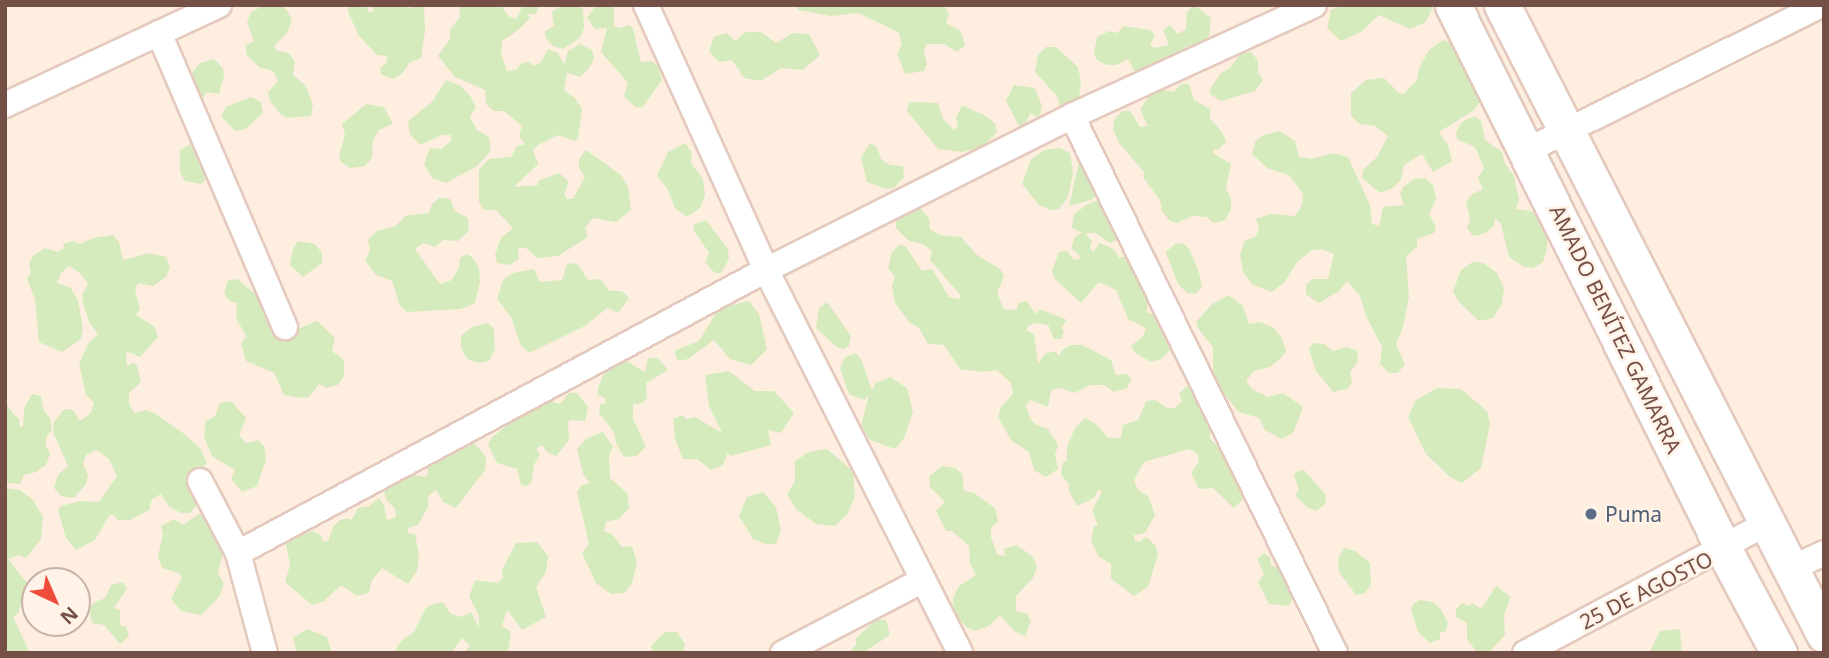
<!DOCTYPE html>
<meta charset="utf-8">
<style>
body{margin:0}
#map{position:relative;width:1829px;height:658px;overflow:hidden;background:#fdeedf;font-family:"Noto Sans",sans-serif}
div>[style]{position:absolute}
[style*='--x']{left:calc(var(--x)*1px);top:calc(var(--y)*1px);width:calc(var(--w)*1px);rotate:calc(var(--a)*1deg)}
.green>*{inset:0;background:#d6ebbd}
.roads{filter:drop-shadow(2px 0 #e4cabe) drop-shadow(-2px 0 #e4cabe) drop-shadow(0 2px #e4cabe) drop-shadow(0 -2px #e4cabe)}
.street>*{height:24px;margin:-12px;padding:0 12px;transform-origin:12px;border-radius:12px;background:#fff}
.secondary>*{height:35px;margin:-17.5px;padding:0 17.5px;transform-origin:17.5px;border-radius:17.5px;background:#fff}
.dots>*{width:19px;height:19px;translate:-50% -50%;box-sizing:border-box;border:4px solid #fff2e6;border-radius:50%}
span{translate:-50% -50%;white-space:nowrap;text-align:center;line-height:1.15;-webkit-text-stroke:5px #fff2e6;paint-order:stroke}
.street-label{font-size:21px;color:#755046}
.service-label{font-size:21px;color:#4e5e75}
.left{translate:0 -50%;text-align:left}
.frame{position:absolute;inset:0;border:7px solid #755046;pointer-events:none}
.north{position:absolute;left:21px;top:567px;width:70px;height:70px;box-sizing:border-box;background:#fff2e6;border:2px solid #c8b1a6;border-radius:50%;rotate:136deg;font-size:19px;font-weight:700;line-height:28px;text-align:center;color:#755046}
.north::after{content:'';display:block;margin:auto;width:24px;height:32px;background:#ef4d3c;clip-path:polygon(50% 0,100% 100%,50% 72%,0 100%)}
</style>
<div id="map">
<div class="green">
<div style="clip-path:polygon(264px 5px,282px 5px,288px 12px,292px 21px,286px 34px,274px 46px,277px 51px,289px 53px,295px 62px,293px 75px,305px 85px,313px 104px,311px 116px,288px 118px,280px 114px,270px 101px,268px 92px,278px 81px,273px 71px,259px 67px,246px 54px,246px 45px,254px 41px,247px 22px,251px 12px)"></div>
<div style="clip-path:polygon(352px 5px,365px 5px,369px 12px,374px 11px,371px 5px,405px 5px,408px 8px,424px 5px,425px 31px,421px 58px,409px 63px,403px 73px,393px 79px,381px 74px,380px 68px,387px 62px,387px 56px,377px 55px,359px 36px,347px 10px)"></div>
<div style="clip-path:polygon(459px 5px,501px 5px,508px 16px,516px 19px,523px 5px,539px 5px,536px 14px,528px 14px,530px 18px,518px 30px,502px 41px,501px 53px,507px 71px,516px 70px,522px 63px,530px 62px,533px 66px,541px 62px,548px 49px,558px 53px,564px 64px,568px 51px,580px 44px,592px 50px,594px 57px,590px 67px,580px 77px,567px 73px,564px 90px,575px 98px,582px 109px,578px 138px,575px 141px,558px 135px,538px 145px,533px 150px,538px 164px,514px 187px,538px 185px,538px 181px,559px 173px,569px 182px,564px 194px,567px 199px,573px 199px,585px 177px,579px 168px,579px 159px,586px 150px,621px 175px,628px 187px,631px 210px,616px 222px,593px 218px,585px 228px,588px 237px,558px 256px,537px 258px,526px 248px,518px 248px,519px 259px,510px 265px,497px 263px,495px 255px,501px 238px,513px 228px,496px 210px,484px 210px,479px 202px,479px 170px,489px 159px,511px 157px,517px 146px,525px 144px,519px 136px,522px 126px,504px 111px,494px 111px,486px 104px,485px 90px,455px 77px,438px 56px,450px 39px,450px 29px,460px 17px)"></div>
<div style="clip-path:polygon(562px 5px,575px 5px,583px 9px,584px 28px,580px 38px,563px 49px,553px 46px,545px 37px,545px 31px,554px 26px,552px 12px)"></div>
<div style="clip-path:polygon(596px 5px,614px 7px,614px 26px,619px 28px,629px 25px,633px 28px,641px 62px,651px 61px,658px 66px,662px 80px,642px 108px,635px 107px,624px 96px,628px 83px,601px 52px,607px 28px,595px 29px,587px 18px)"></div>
<div style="clip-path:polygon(794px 5px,944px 5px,949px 14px,946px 23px,961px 31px,965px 45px,957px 52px,944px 44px,927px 44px,924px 51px,927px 64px,924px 71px,905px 74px,897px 54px,902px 44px,898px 32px,858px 13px,831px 16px,799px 10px)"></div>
<div style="clip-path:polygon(1194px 5px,1211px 18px,1209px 36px,1199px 48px,1192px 45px,1185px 47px,1182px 54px,1175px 57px,1172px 54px,1168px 59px,1136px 74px,1128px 59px,1116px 65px,1107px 65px,1097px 60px,1094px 53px,1097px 37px,1109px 31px,1117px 33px,1124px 26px,1150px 30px,1155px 36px,1150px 44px,1154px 48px,1169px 45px,1163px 30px,1170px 25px,1178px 34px,1186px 29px,1187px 12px)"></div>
<div style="clip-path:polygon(1343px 5px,1432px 5px,1433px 7px,1426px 22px,1410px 29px,1379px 15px,1361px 32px,1341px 41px,1327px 28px,1331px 10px)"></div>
<div style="clip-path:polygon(746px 32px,761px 32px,776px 43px,793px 33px,809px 34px,820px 55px,803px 70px,781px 68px,761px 81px,744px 78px,732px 60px,719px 62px,709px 51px,714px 37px,727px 33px,735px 41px)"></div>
<div style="clip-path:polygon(1443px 40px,1469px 49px,1486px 94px,1473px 111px,1439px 132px,1448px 145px,1452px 161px,1433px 172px,1422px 154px,1404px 165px,1401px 180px,1393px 188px,1380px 193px,1362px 178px,1363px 170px,1377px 157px,1388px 136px,1375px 126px,1360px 124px,1351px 116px,1351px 93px,1366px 80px,1384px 78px,1400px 94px,1405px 93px,1417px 80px,1419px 68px,1429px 50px)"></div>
<div style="clip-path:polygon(1046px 47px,1056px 47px,1078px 67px,1081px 82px,1079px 98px,1073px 109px,1061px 110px,1057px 96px,1035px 72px,1038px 55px)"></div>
<div style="clip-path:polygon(1251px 52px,1258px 61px,1258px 72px,1263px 80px,1255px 91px,1221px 101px,1210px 94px,1210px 89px,1221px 73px,1230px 68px,1240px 54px)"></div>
<div style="clip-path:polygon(214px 59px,223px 68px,224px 76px,219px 94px,206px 92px,201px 103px,185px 81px,200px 63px)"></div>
<div style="clip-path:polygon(446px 80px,461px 86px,471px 97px,476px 107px,470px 117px,477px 130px,489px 137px,491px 151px,477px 166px,446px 183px,432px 178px,424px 164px,430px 148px,441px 149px,451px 141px,451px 135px,442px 135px,420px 145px,410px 134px,408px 121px,432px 102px)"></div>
<div style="clip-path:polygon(1181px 84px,1189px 84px,1194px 100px,1210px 109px,1210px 118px,1222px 132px,1226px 142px,1218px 150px,1214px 149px,1213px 153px,1231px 164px,1226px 188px,1231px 199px,1231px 210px,1225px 220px,1214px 223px,1207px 217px,1192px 216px,1177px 223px,1170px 221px,1162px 211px,1160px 200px,1144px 179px,1144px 172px,1119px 143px,1113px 130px,1114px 120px,1122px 111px,1130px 111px,1140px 127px,1148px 126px,1140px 109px,1155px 88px,1173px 92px)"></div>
<div style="clip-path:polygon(1014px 85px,1035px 88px,1042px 106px,1039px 118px,1030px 113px,1025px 125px,1019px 126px,1006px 101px)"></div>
<div style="clip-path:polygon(251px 97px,261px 102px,263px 113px,244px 130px,235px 131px,221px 116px,226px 107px)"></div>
<div style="clip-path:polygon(909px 102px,938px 103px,943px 119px,954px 130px,958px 126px,956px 118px,962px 105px,984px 115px,995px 123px,997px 132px,981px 148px,962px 152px,938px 149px,907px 111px)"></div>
<div style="clip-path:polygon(366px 104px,384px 107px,393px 124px,379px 130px,373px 140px,372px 158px,365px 166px,350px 168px,341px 162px,339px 156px,345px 134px,342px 124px)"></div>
<div style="clip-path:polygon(1475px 116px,1481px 121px,1485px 140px,1502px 152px,1505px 164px,1514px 176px,1519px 199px,1516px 209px,1535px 212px,1548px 228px,1547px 249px,1543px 262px,1533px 268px,1524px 267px,1509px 257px,1501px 224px,1495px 218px,1494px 226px,1484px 234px,1473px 236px,1467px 228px,1470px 219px,1466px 203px,1472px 194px,1483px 189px,1478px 178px,1484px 168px,1475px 147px,1457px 139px,1456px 132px,1462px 122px)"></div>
<div style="clip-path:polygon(1280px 131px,1295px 141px,1299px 157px,1311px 159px,1333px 153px,1348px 157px,1370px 205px,1372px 224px,1379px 226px,1383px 207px,1404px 205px,1400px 194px,1403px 187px,1416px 178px,1426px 179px,1433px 185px,1436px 199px,1429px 214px,1436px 227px,1434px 233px,1417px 239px,1417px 247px,1406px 256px,1409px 297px,1403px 327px,1396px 344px,1405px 364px,1398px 373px,1389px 373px,1380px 364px,1382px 347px,1366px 316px,1360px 296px,1347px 281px,1339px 291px,1319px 303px,1306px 294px,1306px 285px,1312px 279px,1328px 279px,1334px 254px,1321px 249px,1312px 250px,1297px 262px,1284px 283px,1271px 292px,1252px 284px,1243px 272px,1240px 255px,1244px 241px,1255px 237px,1259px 230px,1256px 219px,1270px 214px,1295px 216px,1302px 205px,1303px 194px,1289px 175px,1267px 168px,1252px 154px,1255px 142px,1263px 135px)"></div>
<div style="clip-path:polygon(685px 143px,692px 153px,691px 163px,703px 179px,705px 195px,700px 208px,687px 217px,675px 208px,667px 188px,657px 176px,668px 152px)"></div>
<div style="clip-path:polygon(870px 143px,877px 147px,881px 159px,890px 165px,903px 166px,904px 177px,894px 188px,885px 189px,867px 182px,861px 158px)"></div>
<div style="clip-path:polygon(189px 145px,197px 145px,209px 177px,201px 184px,185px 181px,180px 173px,180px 150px)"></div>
<div style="clip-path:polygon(1060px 148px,1070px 153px,1073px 173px,1068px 197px,1059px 209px,1051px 210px,1039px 205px,1022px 184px,1031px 159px,1044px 150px)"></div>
<div style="clip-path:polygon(1079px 162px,1089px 170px,1098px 194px,1091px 200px,1069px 206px)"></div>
<div style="clip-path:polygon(439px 198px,450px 199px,455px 211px,468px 218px,469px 231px,458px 241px,443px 240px,435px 247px,423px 243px,415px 249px,440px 284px,452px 280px,459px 267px,460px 258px,467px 254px,473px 258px,479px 268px,480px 282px,475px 303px,461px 309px,407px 312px,400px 306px,392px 281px,376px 275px,365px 260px,370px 251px,368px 240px,377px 231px,396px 226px,405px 216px,429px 213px,432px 204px)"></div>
<div style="clip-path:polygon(1101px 199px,1122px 238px,1110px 243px,1095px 233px,1085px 233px,1092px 241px,1090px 248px,1093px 252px,1100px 243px,1114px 249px,1119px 258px,1128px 256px,1148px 295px,1147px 311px,1150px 314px,1157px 313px,1172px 348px,1161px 359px,1151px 362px,1135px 353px,1131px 346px,1143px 336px,1146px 328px,1128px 319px,1116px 290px,1099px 282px,1081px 303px,1055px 279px,1052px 271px,1059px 252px,1067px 251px,1073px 259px,1079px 260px,1080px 256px,1071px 248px,1075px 237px,1082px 233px,1072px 228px,1074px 214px,1088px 204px)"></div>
<div style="clip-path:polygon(909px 205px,921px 209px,929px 219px,930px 229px,939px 235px,961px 237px,977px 255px,1000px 269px,1004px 276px,997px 293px,1004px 309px,1016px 310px,1019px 303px,1027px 301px,1035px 314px,1040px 309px,1067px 320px,1061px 328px,1064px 330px,1062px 339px,1054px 339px,1048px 325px,1035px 323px,1028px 326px,1026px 330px,1034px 334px,1038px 364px,1045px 354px,1055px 351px,1059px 356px,1062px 350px,1071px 345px,1082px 345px,1111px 360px,1116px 375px,1126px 374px,1132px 379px,1127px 388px,1114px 392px,1104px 385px,1091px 385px,1074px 393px,1061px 388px,1051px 390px,1048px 407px,1030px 400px,1026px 406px,1030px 418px,1035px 424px,1048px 429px,1058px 445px,1055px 455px,1058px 469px,1046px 477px,1034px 470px,1029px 452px,1011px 440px,998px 417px,1001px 407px,1013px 394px,1011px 383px,997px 370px,982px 372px,960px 369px,944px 345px,928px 344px,919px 328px,910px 323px,895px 303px,892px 286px,895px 277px,888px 268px,892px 252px,900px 244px,906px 247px,922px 271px,932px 269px,949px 297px,960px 299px,961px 296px,930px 260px,932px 251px,923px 244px,909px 241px,896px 228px,896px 218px)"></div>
<div style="clip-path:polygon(706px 220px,728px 249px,729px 259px,721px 273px,715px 273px,709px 267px,705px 262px,709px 253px,694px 231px,693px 225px)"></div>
<div style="clip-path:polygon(113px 235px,119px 242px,123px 260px,149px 253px,166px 257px,170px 267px,166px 277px,153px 286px,138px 283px,135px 290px,140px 308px,136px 315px,155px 327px,158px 337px,140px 357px,126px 351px,127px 366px,133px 363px,137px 365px,141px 382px,129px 393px,129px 403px,134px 413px,145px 410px,156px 414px,183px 433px,200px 448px,207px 463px,191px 479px,200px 501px,190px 513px,181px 513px,169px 507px,161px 494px,152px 499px,149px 510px,130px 520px,118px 520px,112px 514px,109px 516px,95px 540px,76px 550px,66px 538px,58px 510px,61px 506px,80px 501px,99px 502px,117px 476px,109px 459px,96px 450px,86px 455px,83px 464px,88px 475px,86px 484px,74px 498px,61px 496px,54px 488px,58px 475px,68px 466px,53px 432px,54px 422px,64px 409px,73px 410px,80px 421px,91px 413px,94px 403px,86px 395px,79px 364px,88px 344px,98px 334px,89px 322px,83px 303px,82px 295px,88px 284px,80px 273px,69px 266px,61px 273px,57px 283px,70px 287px,78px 300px,83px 329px,81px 339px,62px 352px,39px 342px,35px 299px,27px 279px,31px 272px,29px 263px,33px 256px,45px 248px,58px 252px,64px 248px,63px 244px,73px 241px,80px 244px,93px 238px)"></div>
<div style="clip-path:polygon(298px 241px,315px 244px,322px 253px,322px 263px,303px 277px,290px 265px,293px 248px)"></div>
<div style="clip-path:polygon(1176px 243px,1184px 244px,1190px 250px,1199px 273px,1202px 287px,1196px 294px,1187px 293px,1178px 284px,1168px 258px,1166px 252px)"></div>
<div style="clip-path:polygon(1474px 261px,1485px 264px,1497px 273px,1504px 288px,1502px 304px,1493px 318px,1479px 321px,1459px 302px,1453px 291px,1461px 270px)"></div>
<div style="clip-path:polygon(577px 263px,588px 280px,601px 279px,609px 291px,622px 291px,629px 298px,618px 313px,607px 308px,585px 326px,529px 353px,521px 346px,511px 317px,497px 299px,503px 280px,513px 273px,534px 269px,540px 282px,562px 280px,567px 264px)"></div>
<div style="clip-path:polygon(237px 279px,264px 301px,266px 315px,272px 322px,295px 330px,317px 321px,335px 338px,332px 351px,344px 360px,344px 376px,338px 385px,326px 388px,319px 384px,309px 397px,301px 398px,284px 395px,274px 373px,246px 361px,241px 344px,246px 336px,236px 318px,237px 303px,231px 302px,224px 294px,228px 280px)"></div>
<div style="clip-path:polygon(1229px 295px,1243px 306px,1249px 324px,1259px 322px,1273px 327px,1282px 338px,1286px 352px,1280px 359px,1270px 367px,1254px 371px,1246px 381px,1252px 389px,1268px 397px,1283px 393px,1303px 407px,1293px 433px,1282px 439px,1265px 430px,1259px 418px,1239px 412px,1219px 388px,1213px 371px,1213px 347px,1199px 330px,1196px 322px,1212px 304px)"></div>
<div style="clip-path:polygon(749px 301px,759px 314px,767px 349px,751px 365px,730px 359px,714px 340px,688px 359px,678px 361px,674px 351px,699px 341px,719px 308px)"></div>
<div style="clip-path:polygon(827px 302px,851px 336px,849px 346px,844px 349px,838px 348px,816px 328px,819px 308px)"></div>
<div style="clip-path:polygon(488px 323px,494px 329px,495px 349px,489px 361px,479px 363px,467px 359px,461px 348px,461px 336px,472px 327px)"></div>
<div style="clip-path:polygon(1313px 343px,1324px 344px,1333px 351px,1347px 347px,1358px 351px,1357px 363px,1350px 372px,1352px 383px,1347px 389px,1333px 392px,1316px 371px,1309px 349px)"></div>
<div style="clip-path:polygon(856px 353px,861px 359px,872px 390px,876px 383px,890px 377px,907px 388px,913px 412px,904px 438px,895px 449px,870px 440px,861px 426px,869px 395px,864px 400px,849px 394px,840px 368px,845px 357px)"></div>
<div style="clip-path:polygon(648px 358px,658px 358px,668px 370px,646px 383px,647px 398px,643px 403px,633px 404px,633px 419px,646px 446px,637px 456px,624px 457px,616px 443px,614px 432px,599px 413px,600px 404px,605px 403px,605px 398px,598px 395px,598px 388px,606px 368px,623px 359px,645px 372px)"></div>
<div style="clip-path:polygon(729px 371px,755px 391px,774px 391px,794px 413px,781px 433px,768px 430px,771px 445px,730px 456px,728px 452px,723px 465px,711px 470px,697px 459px,683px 459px,675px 439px,673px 419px,683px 415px,686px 419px,695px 417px,722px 433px,709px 406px,705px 375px)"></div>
<div style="clip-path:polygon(1187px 386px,1206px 395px,1211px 407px,1210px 438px,1215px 444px,1229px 448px,1248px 494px,1234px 508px,1213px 488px,1199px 489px,1191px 473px,1199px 461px,1198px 454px,1189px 449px,1144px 462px,1134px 480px,1138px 490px,1148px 496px,1155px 515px,1145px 533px,1134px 535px,1134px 540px,1139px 542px,1146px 537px,1155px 545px,1158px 554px,1148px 587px,1134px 596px,1111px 579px,1111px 564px,1099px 557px,1091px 541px,1094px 526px,1098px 526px,1092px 510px,1102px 492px,1098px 490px,1094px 498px,1077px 506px,1069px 491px,1069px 484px,1061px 475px,1063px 462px,1067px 461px,1067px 447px,1075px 428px,1085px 418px,1096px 424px,1108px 438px,1121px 438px,1123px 425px,1138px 420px,1146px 401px,1155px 400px,1167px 408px,1175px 408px,1182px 401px,1179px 394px)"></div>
<div style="clip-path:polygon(1437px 388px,1461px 389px,1487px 411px,1490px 424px,1481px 468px,1462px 483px,1450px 477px,1426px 454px,1408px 417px,1416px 400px)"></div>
<div style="clip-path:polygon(569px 393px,577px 393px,588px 407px,585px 421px,570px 420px,568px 423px,569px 440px,556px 456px,547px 452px,542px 445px,536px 449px,540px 454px,534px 465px,532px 480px,528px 486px,521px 485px,517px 469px,497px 463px,488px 445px,491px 438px,520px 415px,547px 400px,560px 404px)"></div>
<div style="clip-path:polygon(32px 394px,41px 396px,44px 411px,50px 418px,52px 429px,46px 438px,46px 446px,50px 454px,46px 465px,36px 472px,24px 475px,20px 484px,10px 483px,5px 481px,5px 401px,13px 414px,20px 419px,19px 425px,23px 427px,24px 408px)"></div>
<div style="clip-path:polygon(231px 401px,246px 418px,239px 435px,246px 443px,258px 440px,264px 446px,266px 460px,257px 486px,242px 492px,231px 479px,235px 470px,212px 456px,204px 437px,206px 421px,215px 416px,220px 403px)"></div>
<div style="clip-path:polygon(603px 432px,613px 447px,609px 456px,610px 478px,627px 493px,629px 508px,619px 519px,606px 522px,604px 531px,612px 534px,622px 547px,632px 546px,637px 563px,632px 583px,625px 593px,611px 594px,596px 583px,582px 553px,589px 544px,577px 492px,582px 485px,590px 483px,583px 474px,577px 449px,586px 439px)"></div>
<div style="clip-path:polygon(472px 440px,486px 457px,485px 470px,456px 508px,443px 502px,436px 490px,428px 496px,428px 507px,418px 525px,408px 528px,408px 533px,415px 534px,419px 555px,417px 571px,408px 584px,382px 568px,372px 580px,369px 593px,357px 596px,341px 585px,324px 601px,312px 605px,285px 582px,290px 565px,286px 544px,293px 538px,312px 531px,321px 535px,323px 542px,328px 541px,333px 527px,340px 520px,349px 518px,351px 521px,358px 508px,369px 506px,379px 498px,384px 505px,387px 520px,396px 517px,395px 508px,387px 501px,384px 492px,392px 481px,407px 474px,427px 477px,428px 467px,434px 457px)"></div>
<div style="clip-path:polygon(827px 449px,853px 471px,855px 496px,847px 515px,835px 526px,816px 524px,796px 509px,787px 494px,795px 481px,795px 461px,809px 452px)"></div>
<div style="clip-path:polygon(942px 466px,955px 468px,962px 474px,964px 491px,974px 493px,995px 508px,998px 521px,991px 528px,991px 537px,997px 554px,1005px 556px,1004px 549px,1017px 545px,1033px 557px,1037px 567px,1033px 578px,1016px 596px,1016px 611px,1027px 614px,1031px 621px,1025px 636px,1014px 631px,1000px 615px,989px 626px,974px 631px,965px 626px,953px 611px,953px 598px,959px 586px,976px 575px,970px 563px,969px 546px,952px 531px,946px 531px,936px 511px,945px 502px,930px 487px,929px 477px)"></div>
<div style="clip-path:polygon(1304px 470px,1325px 494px,1326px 503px,1316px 511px,1307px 507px,1295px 495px,1299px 490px,1294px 476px,1296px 472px)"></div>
<div style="clip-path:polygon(5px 488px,20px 490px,33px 500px,43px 517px,41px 539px,26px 558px,19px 555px,8px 559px,27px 583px,18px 614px,13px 617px,30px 653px,5px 653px)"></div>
<div style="clip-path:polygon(763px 492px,776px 507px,781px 530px,776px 544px,766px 544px,753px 539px,739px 516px,747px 497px)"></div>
<div style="clip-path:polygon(199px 514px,212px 521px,223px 552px,218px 573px,224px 584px,219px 597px,201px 615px,181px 611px,171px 599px,182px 577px,179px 573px,162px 568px,158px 556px,163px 534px,161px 526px,174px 519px,183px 525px)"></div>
<div style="clip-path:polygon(537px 542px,548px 556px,546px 572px,536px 587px,546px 617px,522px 630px,507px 610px,502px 626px,511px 632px,508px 653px,463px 653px,470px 646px,462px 638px,451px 653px,393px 653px,402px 640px,414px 632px,425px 609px,433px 604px,443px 602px,450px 613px,461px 617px,471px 612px,479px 628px,479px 615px,469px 597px,475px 580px,497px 583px,503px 578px,502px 570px,516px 543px)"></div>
<div style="clip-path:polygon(1344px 548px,1355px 551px,1370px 563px,1371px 584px,1365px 593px,1356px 595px,1339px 572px,1338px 558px)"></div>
<div style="clip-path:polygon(1264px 553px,1270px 557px,1271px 566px,1285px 568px,1297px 588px,1289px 606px,1269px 604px,1258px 582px,1264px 574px,1257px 559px)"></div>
<div style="clip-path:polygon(123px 582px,127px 589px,114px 608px,120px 610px,120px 625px,126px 627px,129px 636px,120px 644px,104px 625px,92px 623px,89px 610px,93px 603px,105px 598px,111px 585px)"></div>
<div style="clip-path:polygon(1496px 586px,1511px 597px,1504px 614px,1505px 635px,1489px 652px,1476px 651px,1467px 639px,1467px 623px,1456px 617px,1456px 609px,1462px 603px,1468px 606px,1473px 603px,1481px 609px)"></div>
<div style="clip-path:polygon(1420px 600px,1432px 602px,1441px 609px,1448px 623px,1446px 631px,1440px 633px,1440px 639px,1430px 643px,1418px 632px,1411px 610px,1413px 604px)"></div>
<div style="clip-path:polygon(876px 620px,886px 620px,890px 635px,863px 653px,848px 653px,856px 645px,856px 638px)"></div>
<div style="clip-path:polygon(307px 629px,327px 637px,332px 653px,297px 653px,293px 638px)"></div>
<div style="clip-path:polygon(1680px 629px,1682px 653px,1649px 653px,1660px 631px)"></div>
<div style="clip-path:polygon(665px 632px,677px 632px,685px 644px,683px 653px,653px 653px,651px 646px)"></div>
</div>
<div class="roads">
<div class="street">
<div style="--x:646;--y:5;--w:291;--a:65.6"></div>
<div style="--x:766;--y:270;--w:429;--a:63.1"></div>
<div style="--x:159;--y:33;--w:320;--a:66.8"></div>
<div style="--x:5;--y:105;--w:236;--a:-25"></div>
<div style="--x:1072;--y:116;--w:598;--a:63.91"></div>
<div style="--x:1528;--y:150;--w:328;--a:-26.3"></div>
<div style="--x:200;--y:481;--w:81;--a:62.2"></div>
<div style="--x:238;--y:553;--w:104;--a:74.9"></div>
<div style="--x:238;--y:553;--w:599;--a:-28.19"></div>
<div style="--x:766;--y:270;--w:343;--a:-26.7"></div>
<div style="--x:1072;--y:116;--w:266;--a:-24.6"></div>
<div style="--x:1790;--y:569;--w:38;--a:-25"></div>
<div style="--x:783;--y:653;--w:158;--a:-27.5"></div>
<div style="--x:1525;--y:653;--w:273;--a:-28.2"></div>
</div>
<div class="secondary">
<div style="--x:1453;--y:5;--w:609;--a:63.56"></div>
<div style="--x:1724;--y:550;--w:117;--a:61.9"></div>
<div style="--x:1502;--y:5;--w:707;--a:62.89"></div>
</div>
</div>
<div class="dots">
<div style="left:1591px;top:514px;background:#5c6f8a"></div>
</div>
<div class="street-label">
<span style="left:1616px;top:329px;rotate:64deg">AMADO BENÍTEZ GAMARRA</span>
<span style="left:1646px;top:590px;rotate:-27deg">25 DE AGOSTO</span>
</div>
<div class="service-label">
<span class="left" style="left:1605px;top:514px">Puma</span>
</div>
<div class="frame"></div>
<div class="north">N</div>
</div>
